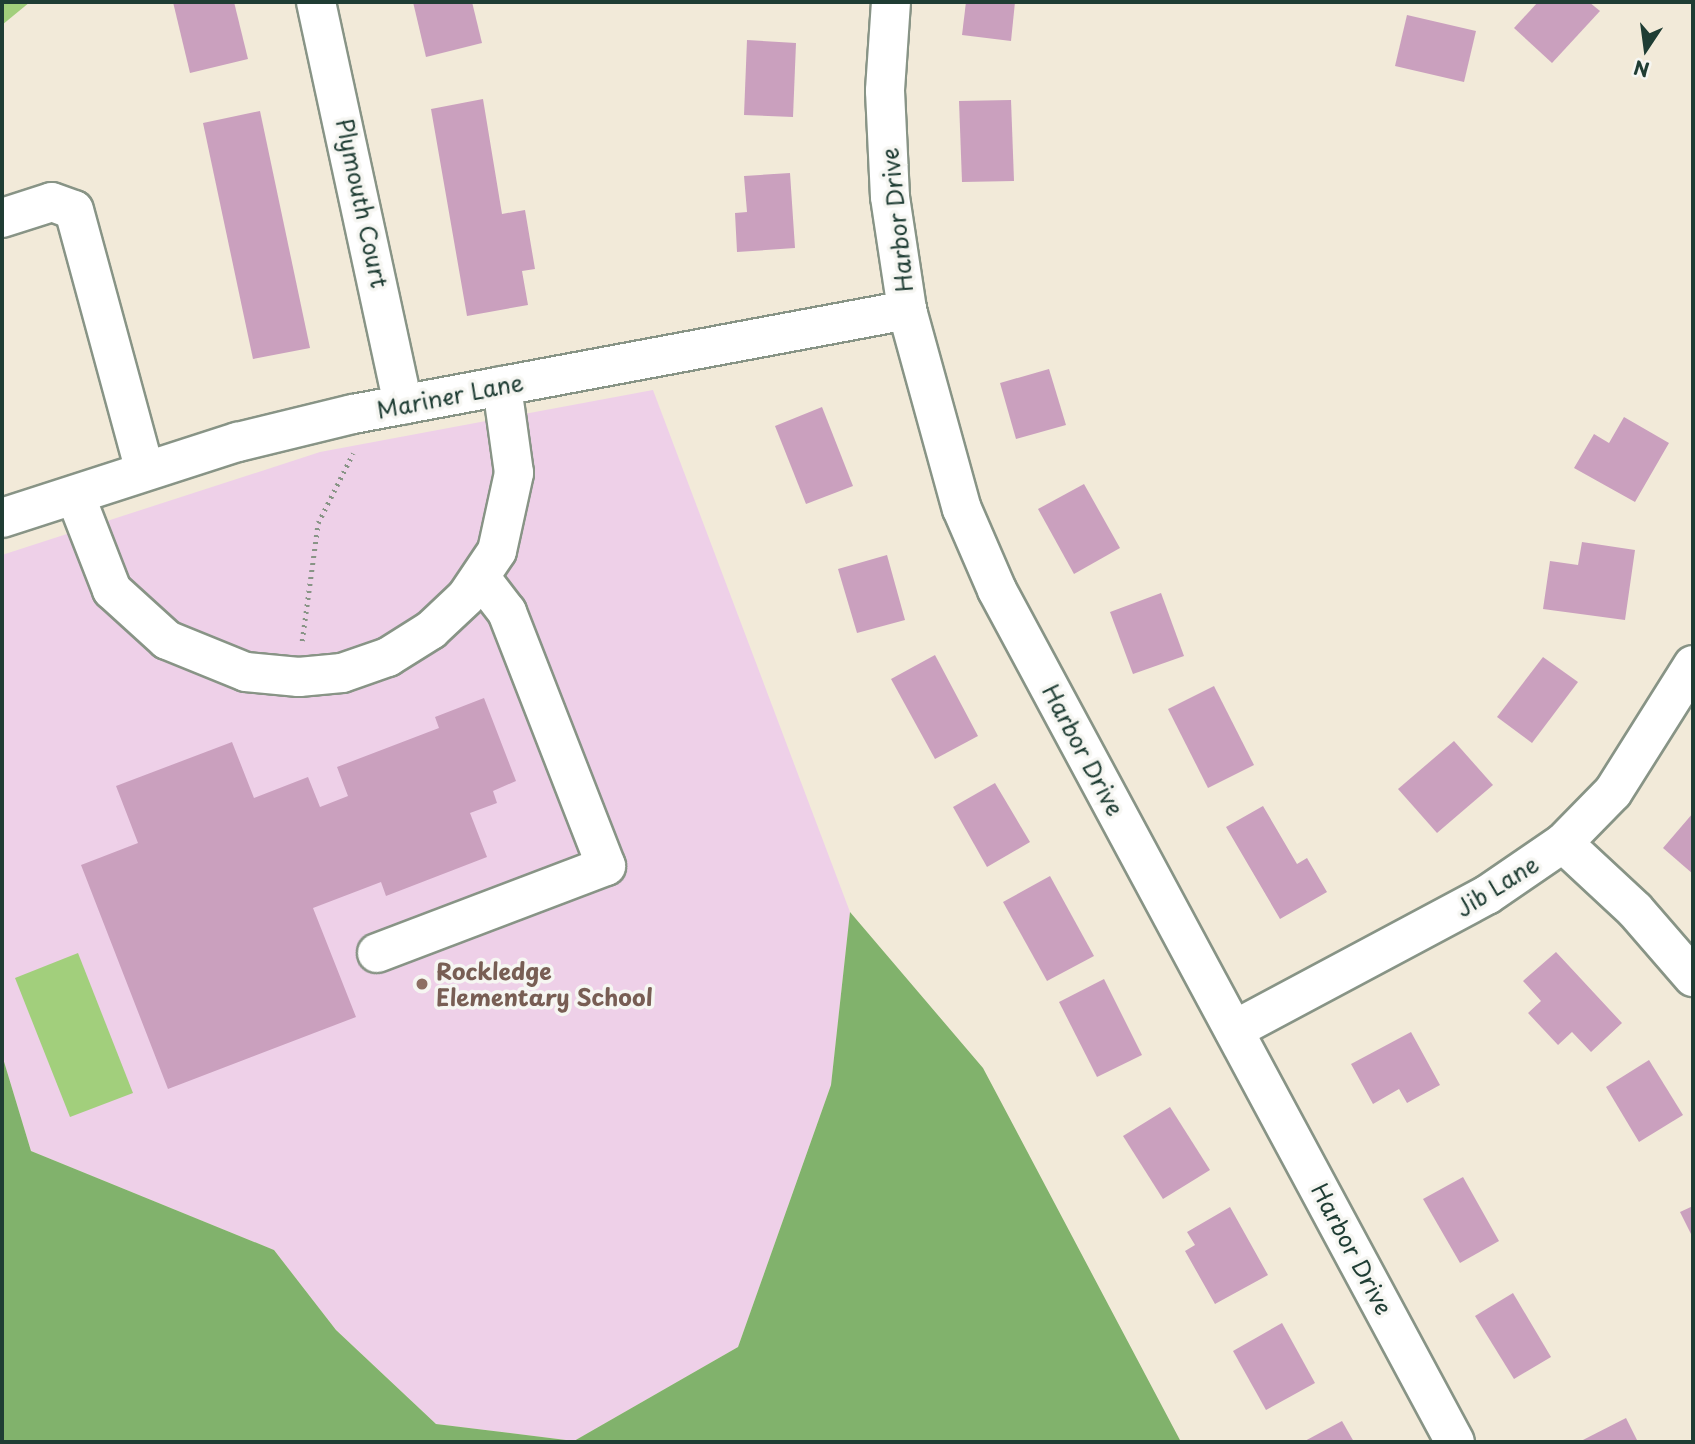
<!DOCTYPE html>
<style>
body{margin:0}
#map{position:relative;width:1695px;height:1444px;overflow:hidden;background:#f2ead9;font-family:"Playpen Sans",sans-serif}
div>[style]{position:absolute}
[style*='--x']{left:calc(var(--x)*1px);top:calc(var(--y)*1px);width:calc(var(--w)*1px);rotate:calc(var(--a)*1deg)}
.built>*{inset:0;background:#eed0e8}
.green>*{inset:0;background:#a2cf7c}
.forest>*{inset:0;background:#81b26c}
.building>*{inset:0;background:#caa0be}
.path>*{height:4.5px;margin-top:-2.25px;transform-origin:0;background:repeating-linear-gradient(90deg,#889486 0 2px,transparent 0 7px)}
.roads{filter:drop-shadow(2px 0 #889486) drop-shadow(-2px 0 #889486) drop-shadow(0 2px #889486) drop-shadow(0 -2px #889486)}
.minor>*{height:38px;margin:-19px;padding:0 19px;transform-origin:19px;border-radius:19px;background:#fff}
.dots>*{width:19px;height:19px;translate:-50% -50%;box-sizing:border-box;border:4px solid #f6f6f2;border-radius:50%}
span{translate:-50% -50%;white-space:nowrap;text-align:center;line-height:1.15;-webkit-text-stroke:7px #f6f6f2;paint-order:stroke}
.street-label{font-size:23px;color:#1f3d34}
.education-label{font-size:23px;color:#785e54;font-weight:700}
.left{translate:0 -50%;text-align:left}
.frame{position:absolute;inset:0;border:4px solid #1f3d34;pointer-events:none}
.north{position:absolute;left:1611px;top:14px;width:70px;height:70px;-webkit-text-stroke:5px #f6f6f2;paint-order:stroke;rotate:193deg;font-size:19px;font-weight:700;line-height:28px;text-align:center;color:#1f3d34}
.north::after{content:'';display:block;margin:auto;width:24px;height:32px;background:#1f3d34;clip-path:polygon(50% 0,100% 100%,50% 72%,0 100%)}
</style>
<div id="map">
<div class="built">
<div style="clip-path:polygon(653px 390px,850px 912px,831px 1085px,738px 1347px,574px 1441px,436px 1424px,336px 1330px,274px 1250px,31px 1151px,2px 1055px,2px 555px,320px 452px)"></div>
</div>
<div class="green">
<div style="clip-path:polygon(2px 2px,30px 2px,2px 25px)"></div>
<div style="clip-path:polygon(78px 953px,133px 1093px,70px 1117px,15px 978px)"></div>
</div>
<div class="forest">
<div style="clip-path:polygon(850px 912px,983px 1068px,1181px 1442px,2px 1442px,2px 1055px,31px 1151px,274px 1250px,336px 1330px,436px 1424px,574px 1441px,738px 1347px,831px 1085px)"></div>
</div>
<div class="building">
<div style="clip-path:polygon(173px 2px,234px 2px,248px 59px,190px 73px)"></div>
<div style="clip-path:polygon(413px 2px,472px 2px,482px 43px,426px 57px)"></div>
<div style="clip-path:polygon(966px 2px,1015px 2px,1011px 41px,962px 35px)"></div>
<div style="clip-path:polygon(1538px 2px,1589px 2px,1600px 11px,1552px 63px,1514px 28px)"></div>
<div style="clip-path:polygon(1407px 15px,1476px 31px,1464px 82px,1395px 66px)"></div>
<div style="clip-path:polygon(747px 40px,796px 43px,793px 117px,744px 115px)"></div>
<div style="clip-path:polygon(483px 99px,502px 214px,525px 210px,535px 269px,522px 271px,528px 305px,467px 316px,431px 109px)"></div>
<div style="clip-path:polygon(1011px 100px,1014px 181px,962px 182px,959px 101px)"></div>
<div style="clip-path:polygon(260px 111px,310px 348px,253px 359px,203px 123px)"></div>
<div style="clip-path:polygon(790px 173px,795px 248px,737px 252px,735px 213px,747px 212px,744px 176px)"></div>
<div style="clip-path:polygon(1049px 369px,1066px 425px,1016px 439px,1000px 383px)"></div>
<div style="clip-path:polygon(822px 407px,853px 486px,806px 504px,775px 426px)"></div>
<div style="clip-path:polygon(1624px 417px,1669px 443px,1635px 502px,1574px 468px,1594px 434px,1609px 443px)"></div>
<div style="clip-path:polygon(1084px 484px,1120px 548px,1074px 574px,1038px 509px)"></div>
<div style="clip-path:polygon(1582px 542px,1635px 550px,1625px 620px,1543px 609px,1550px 561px,1578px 565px)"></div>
<div style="clip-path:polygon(887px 555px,905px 620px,857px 633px,838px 569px)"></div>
<div style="clip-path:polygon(1161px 593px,1184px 656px,1133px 674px,1110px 612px)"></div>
<div style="clip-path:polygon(935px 655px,978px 736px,935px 759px,891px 679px)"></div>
<div style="clip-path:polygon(1543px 657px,1578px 682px,1532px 743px,1497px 717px)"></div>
<div style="clip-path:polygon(1214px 686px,1254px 765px,1208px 788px,1168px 709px)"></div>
<div style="clip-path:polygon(484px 698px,516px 781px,493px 791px,497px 803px,470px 813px,487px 857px,386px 896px,381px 882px,313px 908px,356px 1017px,168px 1089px,81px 865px,138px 843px,116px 786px,232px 742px,254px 798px,308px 777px,320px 807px,348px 796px,337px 767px,439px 728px,435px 717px)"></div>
<div style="clip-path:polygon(1454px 741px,1493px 785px,1437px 833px,1398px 789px)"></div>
<div style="clip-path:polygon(995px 783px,1030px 842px,987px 867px,953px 807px)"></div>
<div style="clip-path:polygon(1263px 806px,1297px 864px,1307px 858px,1327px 892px,1280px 919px,1226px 827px)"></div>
<div style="clip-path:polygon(1693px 813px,1693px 874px,1663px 848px)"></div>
<div style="clip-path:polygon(1050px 876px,1094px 956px,1047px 981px,1003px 902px)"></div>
<div style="clip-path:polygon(1556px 952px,1622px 1023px,1591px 1052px,1572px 1032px,1558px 1045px,1528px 1013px,1541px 1001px,1523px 981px)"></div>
<div style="clip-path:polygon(1104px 979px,1142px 1055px,1097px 1077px,1059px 1002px)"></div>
<div style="clip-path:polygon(1411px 1032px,1440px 1085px,1407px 1103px,1399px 1089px,1373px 1104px,1351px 1064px)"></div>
<div style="clip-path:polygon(1649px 1060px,1683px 1115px,1639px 1142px,1606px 1087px)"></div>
<div style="clip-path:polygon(1170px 1107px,1210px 1170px,1163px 1199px,1123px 1136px)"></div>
<div style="clip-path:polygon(1463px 1177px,1499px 1241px,1460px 1263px,1423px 1199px)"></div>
<div style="clip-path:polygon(1693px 1206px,1693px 1238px,1680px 1212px)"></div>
<div style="clip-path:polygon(1230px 1207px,1268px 1275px,1215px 1304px,1185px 1251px,1195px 1245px,1187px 1232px)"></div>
<div style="clip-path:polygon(1513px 1293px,1551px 1357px,1514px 1379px,1475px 1316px)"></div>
<div style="clip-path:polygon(1282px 1323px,1315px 1383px,1266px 1410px,1233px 1351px)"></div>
<div style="clip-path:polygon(1626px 1418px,1638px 1442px,1579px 1442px)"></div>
<div style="clip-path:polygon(1342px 1421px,1354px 1442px,1303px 1442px)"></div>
</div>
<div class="path">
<div style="--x:302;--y:641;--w:119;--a:-82.3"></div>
<div style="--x:318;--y:523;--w:78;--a:-63.4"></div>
</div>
<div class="roads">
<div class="minor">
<div style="--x:316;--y:2;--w:412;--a:77.8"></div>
<div style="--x:891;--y:2;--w:89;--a:93.9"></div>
<div style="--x:885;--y:91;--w:106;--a:87.3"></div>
<div style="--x:890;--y:197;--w:114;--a:81.4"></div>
<div style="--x:907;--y:310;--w:206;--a:74.6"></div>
<div style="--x:962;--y:509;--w:88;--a:66.6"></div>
<div style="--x:997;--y:590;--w:967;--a:61.74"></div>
<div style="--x:2;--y:218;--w:52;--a:-17.7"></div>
<div style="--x:52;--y:202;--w:23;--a:20"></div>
<div style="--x:74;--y:210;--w:270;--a:74.8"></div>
<div style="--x:75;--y:495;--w:102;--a:68.7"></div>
<div style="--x:112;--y:590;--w:74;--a:42.3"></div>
<div style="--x:167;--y:640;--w:85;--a:22.1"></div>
<div style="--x:246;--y:672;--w:53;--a:5.4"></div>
<div style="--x:299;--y:677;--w:43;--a:-5.3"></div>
<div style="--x:342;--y:673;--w:49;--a:-19.2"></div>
<div style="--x:388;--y:657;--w:51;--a:-32.1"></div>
<div style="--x:431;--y:630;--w:48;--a:-43.3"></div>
<div style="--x:466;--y:597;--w:55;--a:-56"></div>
<div style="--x:497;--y:551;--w:80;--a:-77.7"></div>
<div style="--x:514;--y:473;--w:88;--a:-97.9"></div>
<div style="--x:2;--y:518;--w:248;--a:-17.9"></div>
<div style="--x:238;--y:442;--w:118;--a:-13.7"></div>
<div style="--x:353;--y:414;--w:564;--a:-10.63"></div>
<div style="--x:1563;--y:843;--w:98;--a:42.9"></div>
<div style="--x:1635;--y:910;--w:89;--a:49.1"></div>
<div style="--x:377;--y:953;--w:245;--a:-20.8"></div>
<div style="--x:606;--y:866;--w:273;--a:-111.3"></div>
<div style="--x:507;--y:612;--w:44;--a:-127.6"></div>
<div style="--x:1234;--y:1030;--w:287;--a:-28.1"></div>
<div style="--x:1487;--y:895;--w:92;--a:-34.4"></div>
<div style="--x:1563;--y:843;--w:71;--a:-45.6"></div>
<div style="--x:1613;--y:792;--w:150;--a:-57.8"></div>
</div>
</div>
<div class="dots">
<div style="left:422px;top:984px;background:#8d6e63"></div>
</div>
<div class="street-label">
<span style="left:362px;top:203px;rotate:78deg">Plymouth Court</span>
<span style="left:897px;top:220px;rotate:-96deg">Harbor Drive</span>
<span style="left:450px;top:396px;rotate:-11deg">Mariner Lane</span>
<span style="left:1083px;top:750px;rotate:62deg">Harbor Drive</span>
<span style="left:1497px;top:886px;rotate:-32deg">Jib Lane</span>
<span style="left:1352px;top:1249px;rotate:62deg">Harbor Drive</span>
</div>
<div class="education-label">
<span class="left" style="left:436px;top:984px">Rockledge<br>Elementary School</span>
</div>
<div class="frame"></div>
<div class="north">N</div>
</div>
